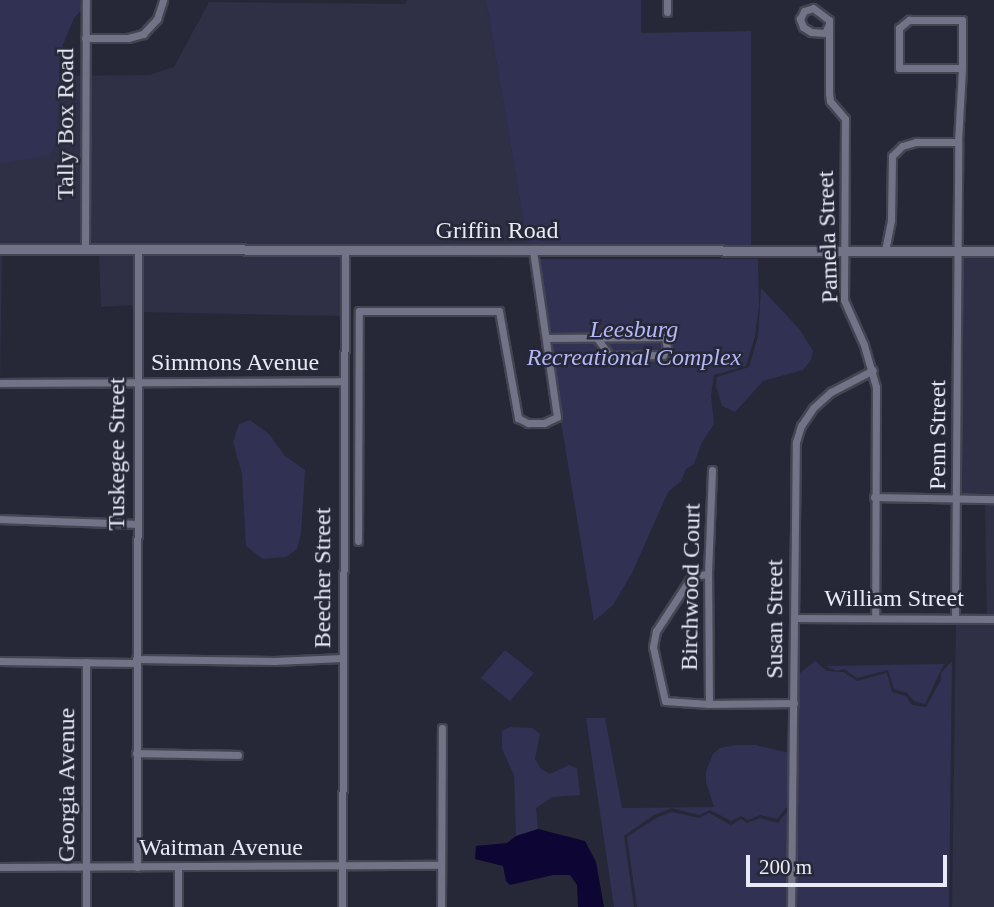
<!DOCTYPE html>
<style>
body{margin:0}
#map{position:relative;width:994px;height:907px;overflow:hidden;background:#262737;font-family:Georgia,serif}
div>[style]{position:absolute}
[style*='--x']{left:calc(var(--x)*1px);top:calc(var(--y)*1px);width:calc(var(--w)*1px);rotate:calc(var(--a)*1deg)}
.built>*{inset:0;background:#2f3046}
.green>*{inset:0;background:#313253}
.water>*{inset:0;background:#0d0533}
.roads{filter:drop-shadow(2px 0 #444452) drop-shadow(-2px 0 #444452) drop-shadow(0 2px #444452) drop-shadow(0 -2px #444452)}
.minor>*{height:7px;margin:-3.5px;padding:0 3.5px;transform-origin:3.5px;border-radius:3.5px;background:#727386}
.tertiary>*{height:9px;margin:-4.5px;padding:0 4.5px;transform-origin:4.5px;border-radius:4.5px;background:#727386}
span{translate:-50% -50%;white-space:nowrap;text-align:center;line-height:1.15;-webkit-text-stroke:5px #262737;paint-order:stroke}
.street-label{font-size:24px;color:#e9eaf5}
.park-label{font-size:24px;color:#b5b8f8;font-style:italic}
.scale{position:absolute;left:746px;top:855px;width:201px;height:32px;box-sizing:border-box;border:4px solid #e9eaf5;border-top:0;padding-left:9px;font-size:21px;line-height:24px;white-space:nowrap;color:#e9eaf5;-webkit-text-stroke:5px #262737;paint-order:stroke}
</style>
<div id="map">
<div class="built">
<div style="clip-path:polygon(407px 0,486px 0,528px 247px,0 245px,0 163px,57px 141px,58px 76px,149px 75px,174px 67px,209px 2px,406px 4px)"></div>
<div style="clip-path:polygon(0 253px,529px 255px,530px 258px,342px 256px,342px 316px,134px 312px,131px 305px,101px 307px,99px 254px,2px 255px,0 387px)"></div>
<div style="clip-path:polygon(956px 255px,994px 255px,994px 907px,952px 907px,956px 624px,987px 623px,985px 505px,958px 501px)"></div>
</div>
<div class="green">
<div style="clip-path:polygon(0 0,90px 0,74px 18px,60px 52px,57px 141px,50px 155px,0 163px)"></div>
<div style="clip-path:polygon(486px 0,641px 0,641px 33px,751px 31px,751px 248px,528px 247px)"></div>
<div style="clip-path:polygon(534px 259px,758px 259px,759px 306px,755px 336px,746px 366px,714px 375px,711px 396px,714px 424px,702px 442px,694px 464px,686px 469px,681px 481px,668px 492px,632px 573px,613px 605px,594px 621px)"></div>
<div style="clip-path:polygon(761px 288px,800px 330px,813px 351px,811px 360px,803px 370px,763px 381px,735px 412px,722px 406px,716px 386px,717px 377px,749px 367px,758px 337px)"></div>
<div style="clip-path:polygon(250px 420px,269px 434px,285px 456px,305px 470px,301px 534px,297px 549px,286px 557px,263px 559px,246px 546px,242px 474px,233px 442px,239px 424px)"></div>
<div style="clip-path:polygon(505px 650px,534px 673px,510px 701px,481px 678px)"></div>
<div style="clip-path:polygon(815px 661px,827px 671px,843px 672px,857px 681px,887px 673px,892px 692px,906px 696px,912px 705px,926px 707px,941px 680px,941px 673px,952px 661px,949px 907px,637px 907px,627px 837px,656px 818px,672px 812px,699px 818px,709px 813px,731px 825px,741px 819px,747px 823px,760px 818px,778px 823px,793px 804px,794px 678px)"></div>
<div style="clip-path:polygon(944px 664px,925px 704px,914px 701px,907px 693px,894px 689px,888px 670px,857px 678px,844px 669px,837px 671px,826px 666px)"></div>
<div style="clip-path:polygon(791px 714px,790px 803px,777px 819px,760px 815px,748px 820px,741px 816px,731px 821px,710px 810px,699px 815px,672px 808px,654px 815px,624px 836px,634px 907px,614px 907px,586px 718px,605px 718px,622px 808px,714px 807px,706px 782px,706px 771px,713px 754px,720px 748px,736px 745px,756px 745px,789px 753px)"></div>
<div style="clip-path:polygon(510px 727px,532px 728px,540px 734px,535px 759px,541px 769px,550px 774px,569px 765px,577px 768px,580px 795px,552px 797px,536px 808px,538px 829px,516px 836px,514px 775px,502px 749px,502px 731px)"></div>
</div>
<div class="water">
<div style="clip-path:polygon(538px 829px,585px 841px,596px 862px,604px 907px,578px 907px,577px 885px,570px 875px,553px 875px,510px 885px,506px 881px,503px 866px,475px 859px,476px 846px,507px 843px,516px 836px)"></div>
</div>
<div class="roads">
<div class="minor">
<div style="--x:667;--y:12;--w:12;--a:-90"></div>
<div style="--x:909;--y:20;--w:53;--a:0"></div>
<div style="--x:962;--y:20;--w:48;--a:90"></div>
<div style="--x:962;--y:68;--w:63;--a:180"></div>
<div style="--x:899;--y:68;--w:40;--a:-90"></div>
<div style="--x:899;--y:28;--w:13;--a:-39"></div>
<div style="--x:829;--y:24;--w:10;--a:114"></div>
<div style="--x:825;--y:33;--w:14;--a:-176"></div>
<div style="--x:811;--y:32;--w:9;--a:-148"></div>
<div style="--x:803;--y:27;--w:9;--a:-111"></div>
<div style="--x:800;--y:19;--w:9;--a:-63"></div>
<div style="--x:804;--y:11;--w:9;--a:-18"></div>
<div style="--x:813;--y:8;--w:20;--a:37"></div>
<div style="--x:829;--y:20;--w:73;--a:90"></div>
<div style="--x:829;--y:93;--w:8;--a:83"></div>
<div style="--x:830;--y:101;--w:23;--a:50"></div>
<div style="--x:845;--y:119;--w:181;--a:90.3"></div>
<div style="--x:844;--y:300;--w:49;--a:66"></div>
<div style="--x:864;--y:345;--w:44;--a:74.1"></div>
<div style="--x:876;--y:387;--w:231;--a:90.2"></div>
<div style="--x:85;--y:38;--w:43;--a:0"></div>
<div style="--x:128;--y:38;--w:16;--a:-15"></div>
<div style="--x:143;--y:34;--w:21;--a:-47"></div>
<div style="--x:157;--y:19;--w:20;--a:-72"></div>
<div style="--x:85;--y:248;--w:248;--a:-89.8"></div>
<div style="--x:885;--y:251;--w:32;--a:-79"></div>
<div style="--x:891;--y:220;--w:64;--a:-89.1"></div>
<div style="--x:892;--y:156;--w:14;--a:-45"></div>
<div style="--x:902;--y:146;--w:15;--a:-16"></div>
<div style="--x:916;--y:142;--w:42;--a:0"></div>
<div style="--x:546;--y:338;--w:119;--a:-0.5"></div>
<div style="--x:665;--y:337;--w:11;--a:80"></div>
<div style="--x:667;--y:348;--w:8;--a:120"></div>
<div style="--x:663;--y:355;--w:53;--a:178.9"></div>
<div style="--x:610;--y:356;--w:22;--a:-126"></div>
<div style="--x:0;--y:383;--w:343;--a:-0.3"></div>
<div style="--x:874;--y:497;--w:120;--a:1"></div>
<div style="--x:0;--y:519;--w:136;--a:2.1"></div>
<div style="--x:358;--y:541;--w:230;--a:-89.8"></div>
<div style="--x:359;--y:311;--w:140;--a:0"></div>
<div style="--x:499;--y:311;--w:109;--a:79.9"></div>
<div style="--x:518;--y:418;--w:11;--a:27"></div>
<div style="--x:528;--y:423;--w:16;--a:0"></div>
<div style="--x:544;--y:423;--w:14;--a:-25"></div>
<div style="--x:557;--y:417;--w:168;--a:-98.2"></div>
<div style="--x:708;--y:574;--w:16;--a:173"></div>
<div style="--x:692;--y:576;--w:66;--a:123.2"></div>
<div style="--x:656;--y:631;--w:16;--a:101"></div>
<div style="--x:653;--y:647;--w:55;--a:77.5"></div>
<div style="--x:665;--y:701;--w:44;--a:3.9"></div>
<div style="--x:709;--y:704;--w:85;--a:-0.7"></div>
<div style="--x:794;--y:618;--w:200;--a:0.3"></div>
<div style="--x:955;--y:618;--w:476;--a:-89.6"></div>
<div style="--x:958;--y:142;--w:74;--a:-86.9"></div>
<div style="--x:136;--y:659;--w:138;--a:0.8"></div>
<div style="--x:274;--y:661;--w:69;--a:-2.5"></div>
<div style="--x:0;--y:661;--w:136;--a:0.8"></div>
<div style="--x:709;--y:704;--w:130;--a:-90.4"></div>
<div style="--x:708;--y:574;--w:104;--a:-87.8"></div>
<div style="--x:136;--y:753;--w:102;--a:1.1"></div>
<div style="--x:0;--y:867;--w:441;--a:-0.3"></div>
<div style="--x:137;--y:867;--w:619;--a:-89.91"></div>
<div style="--x:86;--y:907;--w:245;--a:-90"></div>
<div style="--x:178;--y:907;--w:40;--a:-90"></div>
<div style="--x:342;--y:907;--w:657;--a:-89.74"></div>
<div style="--x:441;--y:907;--w:179;--a:-89.7"></div>
<div style="--x:791;--y:907;--w:465;--a:-89.4"></div>
<div style="--x:796;--y:442;--w:17;--a:-73"></div>
<div style="--x:801;--y:426;--w:22;--a:-56"></div>
<div style="--x:813;--y:408;--w:24;--a:-42"></div>
<div style="--x:831;--y:392;--w:47;--a:-27.6"></div>
</div>
<div class="tertiary">
<div style="--x:0;--y:249;--w:994;--a:0.12"></div>
</div>
</div>
<div class="street-label">
<span style="left:66px;top:124px;rotate:-90deg">Tally Box Road</span>
<span style="left:497px;top:231px">Griffin Road</span>
<span style="left:828px;top:237px;rotate:-92deg">Pamela Street</span>
<span style="left:235px;top:363px">Simmons Avenue</span>
<span style="left:938px;top:435px;rotate:-90deg">Penn Street</span>
<span style="left:117px;top:454px;rotate:-90deg">Tuskegee Street</span>
<span style="left:323px;top:578px;rotate:-90deg">Beecher Street</span>
<span style="left:691px;top:587px;rotate:-89deg">Birchwood Court</span>
<span style="left:894px;top:599px">William Street</span>
<span style="left:775px;top:619px;rotate:-90deg">Susan Street</span>
<span style="left:67px;top:785px;rotate:-90deg">Georgia Avenue</span>
<span style="left:221px;top:848px">Waitman Avenue</span>
</div>
<div class="park-label">
<span style="left:634px;top:344px">Leesburg<br>Recreational Complex</span>
</div>
<div class="scale">200 m</div>
</div>
